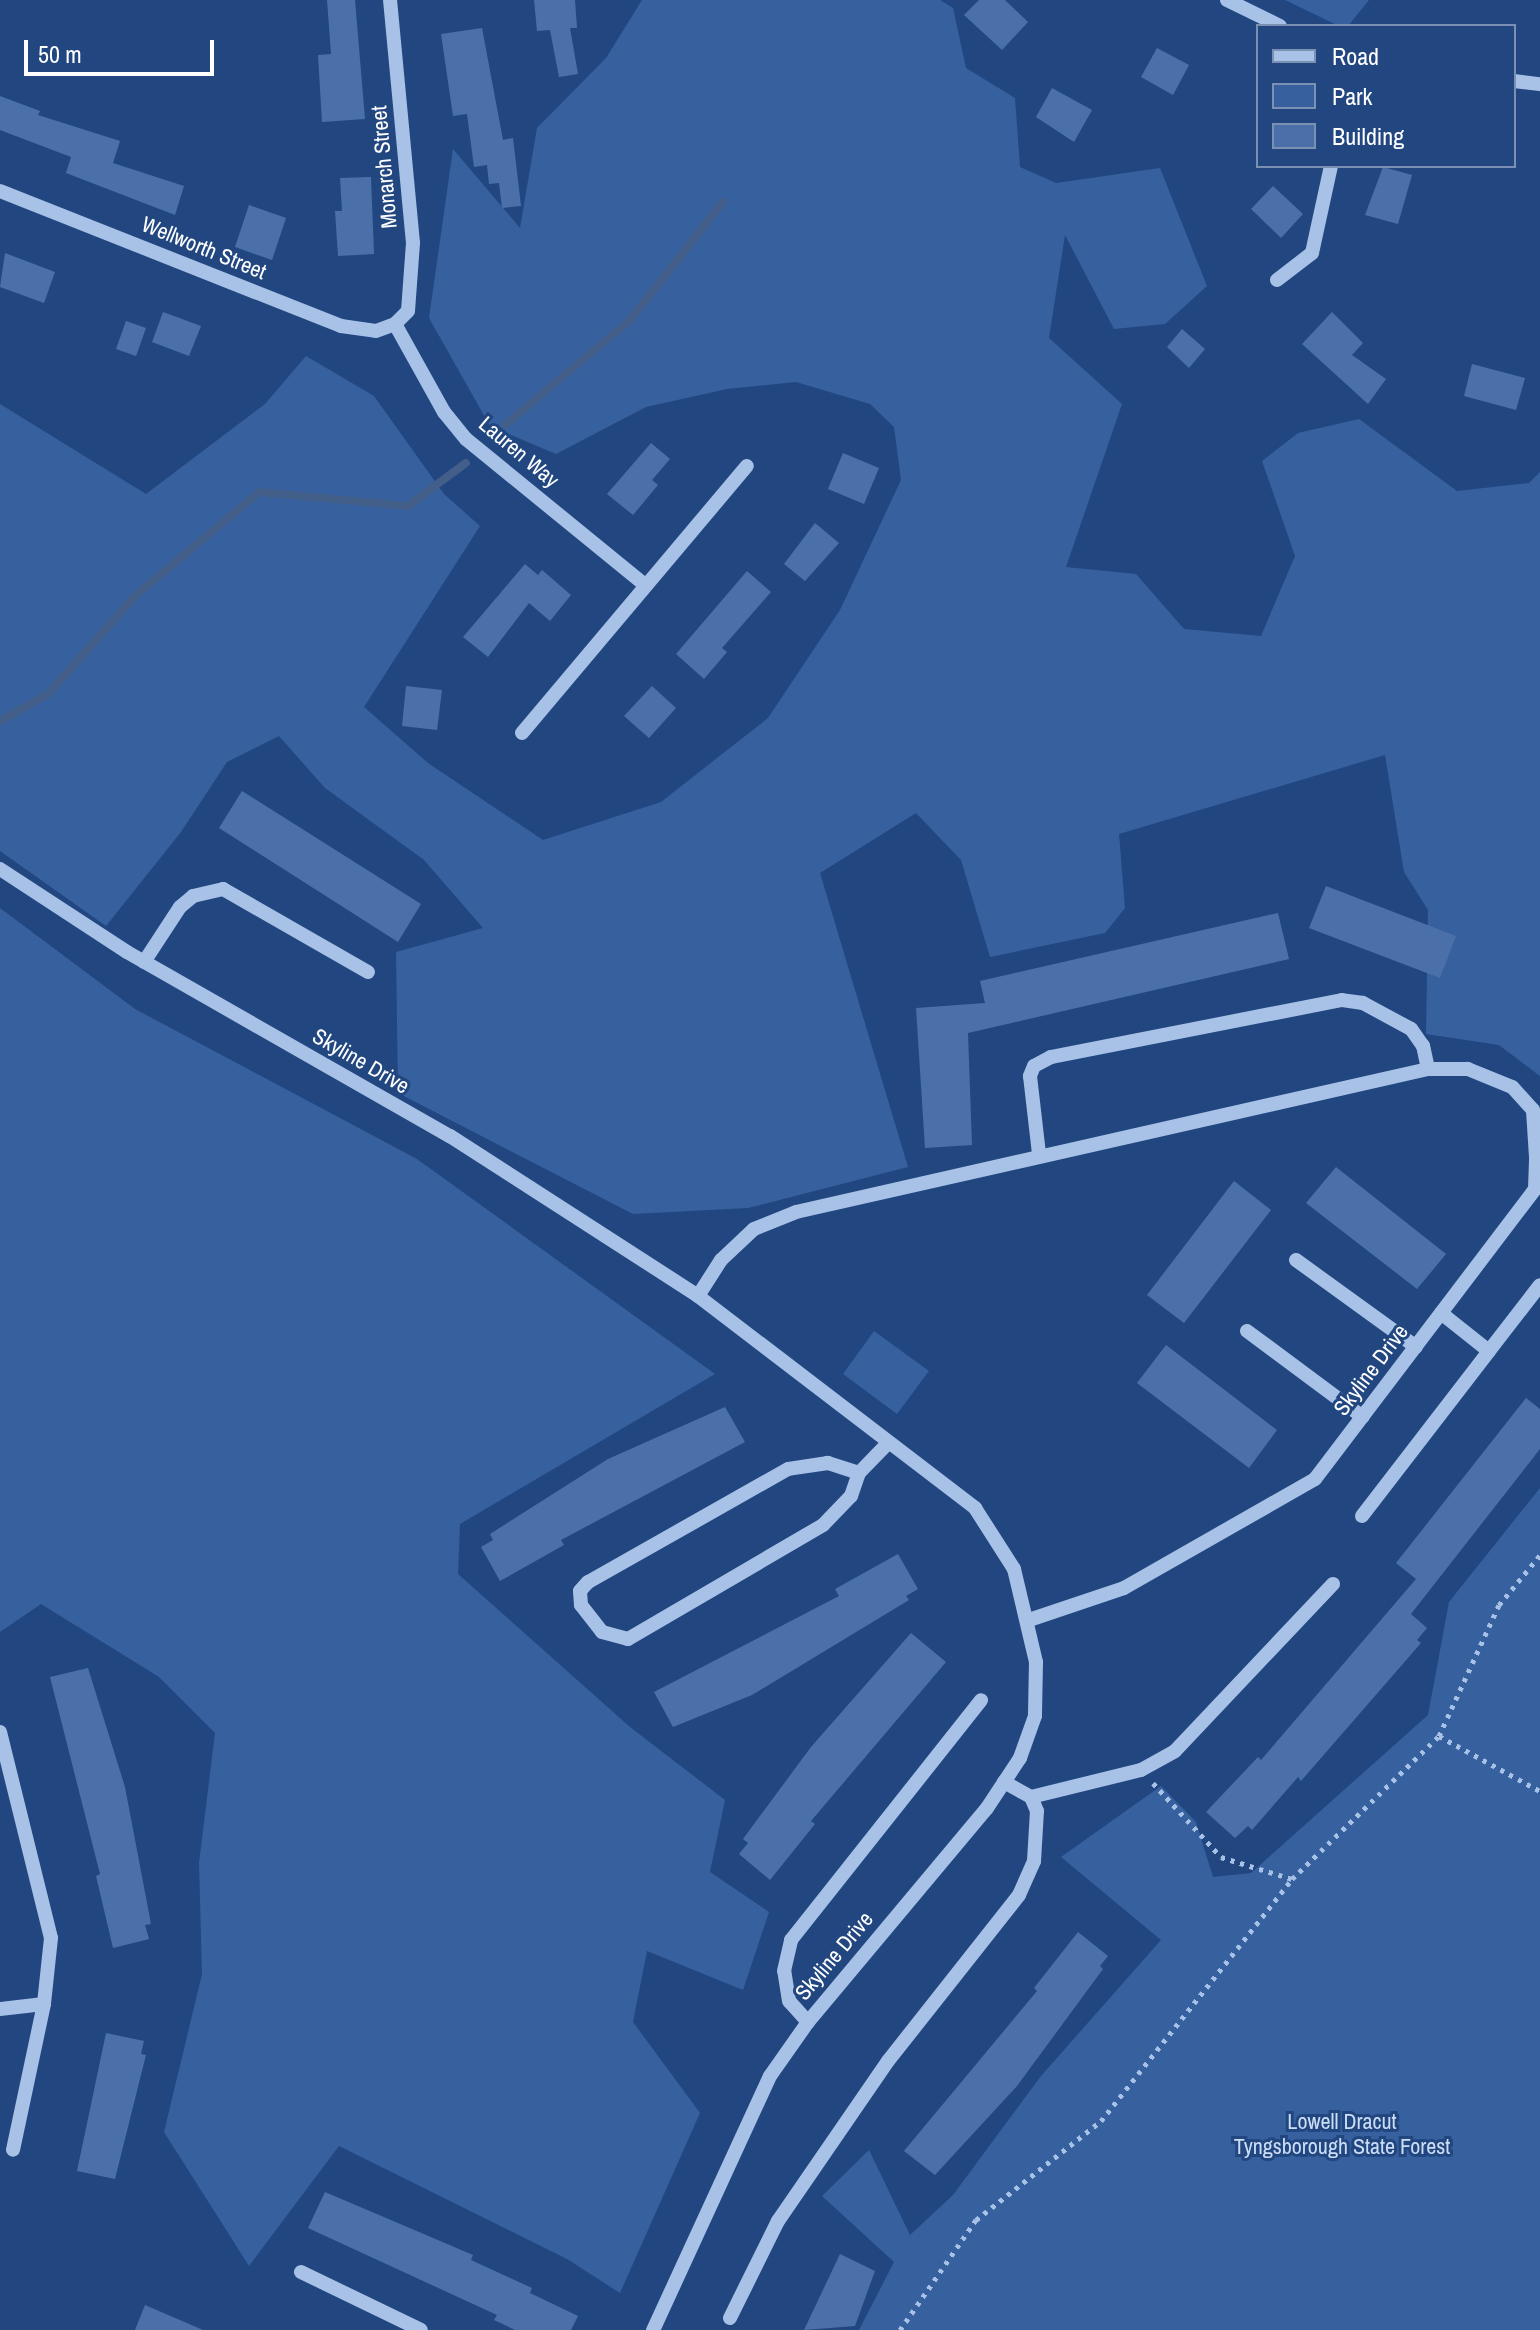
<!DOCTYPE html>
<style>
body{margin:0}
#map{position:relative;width:1540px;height:2330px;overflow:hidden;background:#224780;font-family:"Archivo Narrow",sans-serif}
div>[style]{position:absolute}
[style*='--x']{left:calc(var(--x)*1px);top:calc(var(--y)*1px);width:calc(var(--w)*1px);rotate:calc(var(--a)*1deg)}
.green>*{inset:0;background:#36609e}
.stream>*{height:8px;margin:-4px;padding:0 4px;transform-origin:4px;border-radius:4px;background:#435e88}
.building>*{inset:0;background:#4b70a9}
.path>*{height:5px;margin-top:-2.5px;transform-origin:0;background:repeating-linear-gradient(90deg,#a8c2e7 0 4px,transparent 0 10px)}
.minor>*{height:14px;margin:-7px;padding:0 7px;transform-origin:7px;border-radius:7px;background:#a8c2e7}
span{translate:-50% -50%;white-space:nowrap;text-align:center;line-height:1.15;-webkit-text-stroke:6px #224780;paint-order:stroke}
.street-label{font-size:22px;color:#fff}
.park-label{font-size:22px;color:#ccddf6}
.legend{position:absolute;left:1256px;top:24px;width:260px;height:144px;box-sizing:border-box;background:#224780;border:2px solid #7a91b3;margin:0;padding:10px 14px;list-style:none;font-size:24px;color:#fff}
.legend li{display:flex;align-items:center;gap:16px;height:40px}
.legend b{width:40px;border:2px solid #7a91b3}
.scale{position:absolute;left:24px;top:40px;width:190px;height:36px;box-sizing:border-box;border:4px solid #fff;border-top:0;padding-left:10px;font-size:24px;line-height:28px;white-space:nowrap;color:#fff;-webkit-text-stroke:6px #224780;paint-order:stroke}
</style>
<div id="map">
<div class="green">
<div style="clip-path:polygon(642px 0,940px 0,953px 8px,966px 68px,1015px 98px,1020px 167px,1056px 183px,1160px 168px,1207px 286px,1165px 324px,1114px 329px,1065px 235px,1049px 338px,1122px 404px,1066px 567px,1136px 574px,1184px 629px,1261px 636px,1295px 556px,1262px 461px,1298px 433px,1359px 419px,1457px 491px,1529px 483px,1540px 472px,1540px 1076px,1499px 1045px,1426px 1034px,1428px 910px,1404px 872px,1385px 755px,1119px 834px,1125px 908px,1105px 933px,990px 957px,961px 860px,916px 813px,820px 873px,908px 1167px,748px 1208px,633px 1214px,398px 1093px,396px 952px,483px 928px,424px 860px,325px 788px,279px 736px,227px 762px,181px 832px,106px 926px,0 851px,0 404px,146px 494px,265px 404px,306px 356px,374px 396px,444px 494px,480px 526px,364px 707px,428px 763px,543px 840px,661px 802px,768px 718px,840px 610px,901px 480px,894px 427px,870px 404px,796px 382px,727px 389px,646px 407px,556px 454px,490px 426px,429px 318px,453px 149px,520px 228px,537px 128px,606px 58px)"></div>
<div style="clip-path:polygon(1285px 0,1369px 0,1348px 26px,1339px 26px)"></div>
<div style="clip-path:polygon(0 908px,135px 1009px,417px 1159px,715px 1374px,460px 1524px,458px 1574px,630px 1727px,725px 1800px,710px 1872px,769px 1912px,743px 1990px,647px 1951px,633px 2022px,700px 2113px,620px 2293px,567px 2259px,339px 2146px,249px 2266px,164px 2132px,202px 1974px,199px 1863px,215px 1733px,159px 1677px,41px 1604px,0 1632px)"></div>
<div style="clip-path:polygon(874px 1331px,929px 1371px,897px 1414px,843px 1374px)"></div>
<div style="clip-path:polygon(1540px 1488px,1540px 2330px,859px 2330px,894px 2262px,822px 2196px,869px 2150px,910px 2235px,953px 2195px,1041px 2076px,1161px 1940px,1061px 1857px,1161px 1786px,1196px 1822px,1213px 1877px,1251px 1873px,1428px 1715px,1449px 1602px)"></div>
</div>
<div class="stream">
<div style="--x:505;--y:425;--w:163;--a:-40"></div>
<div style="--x:630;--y:320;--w:150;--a:-51.8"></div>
<div style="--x:0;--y:721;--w:55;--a:-29.4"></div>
<div style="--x:48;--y:694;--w:132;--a:-48.4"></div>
<div style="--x:136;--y:595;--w:160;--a:-39.9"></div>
<div style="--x:259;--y:492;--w:150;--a:5.4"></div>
<div style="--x:408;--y:506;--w:72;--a:-36.6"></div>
</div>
<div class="building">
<div style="clip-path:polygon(327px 0,355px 0,365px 119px,322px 122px,318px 55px,331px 54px)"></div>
<div style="clip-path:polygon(534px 0,575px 0,577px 28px,570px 28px,578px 74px,559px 77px,550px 30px,537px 31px)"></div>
<div style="clip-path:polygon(979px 0,1005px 0,1028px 22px,1002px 50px,964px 15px)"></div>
<div style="clip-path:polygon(482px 28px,503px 140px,513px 138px,521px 206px,502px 208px,499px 183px,489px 184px,487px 165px,474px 167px,467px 114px,453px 116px,441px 34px)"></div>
<div style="clip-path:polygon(1157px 48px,1189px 65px,1173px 95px,1141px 77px)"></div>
<div style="clip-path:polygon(1052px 88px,1092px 110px,1074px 142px,1036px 117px)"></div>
<div style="clip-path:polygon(0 96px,40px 111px,38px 115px,120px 141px,113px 163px,184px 186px,175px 215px,66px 173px,71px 157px,0 130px)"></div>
<div style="clip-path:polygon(1383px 167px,1412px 175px,1398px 224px,1365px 215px)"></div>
<div style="clip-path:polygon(371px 177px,374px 254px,338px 256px,335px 211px,342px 211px,340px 178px)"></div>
<div style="clip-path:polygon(1273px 186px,1303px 214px,1281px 238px,1251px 209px)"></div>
<div style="clip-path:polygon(249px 205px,286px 218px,272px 260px,235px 247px)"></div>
<div style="clip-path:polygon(5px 253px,55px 272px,44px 303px,0 287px)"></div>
<div style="clip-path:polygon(163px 312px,201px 326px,189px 356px,152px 342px)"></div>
<div style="clip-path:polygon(1332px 312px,1363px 343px,1352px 355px,1386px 379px,1368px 404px,1302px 344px)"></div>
<div style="clip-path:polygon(126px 321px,146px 328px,136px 356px,116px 349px)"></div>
<div style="clip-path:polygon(1182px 329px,1205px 349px,1189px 368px,1167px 347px)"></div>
<div style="clip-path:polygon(1472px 364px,1525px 378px,1516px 410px,1464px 396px)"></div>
<div style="clip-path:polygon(651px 443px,670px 459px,652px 480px,658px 485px,633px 515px,607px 494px)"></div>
<div style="clip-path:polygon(843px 453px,879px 468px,864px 504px,828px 489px)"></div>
<div style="clip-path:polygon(815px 523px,839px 543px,805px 581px,784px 564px)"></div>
<div style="clip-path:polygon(525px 564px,538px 575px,542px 570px,571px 595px,550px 621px,529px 603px,488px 657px,463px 637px)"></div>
<div style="clip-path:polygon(747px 571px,771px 592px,722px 648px,727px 652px,704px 679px,676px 654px)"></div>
<div style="clip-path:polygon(406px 686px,442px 690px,437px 730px,402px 726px)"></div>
<div style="clip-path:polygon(652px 686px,676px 708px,649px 738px,624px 716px)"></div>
<div style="clip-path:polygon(242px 791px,421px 904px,398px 942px,219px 828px)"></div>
<div style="clip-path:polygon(1326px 886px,1456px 936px,1440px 978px,1309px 928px)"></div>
<div style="clip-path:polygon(1278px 913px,1289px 959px,968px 1033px,972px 1145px,925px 1148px,916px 1008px,985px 1003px,980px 981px)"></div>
<div style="clip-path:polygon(1336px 1167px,1446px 1254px,1417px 1289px,1306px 1203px)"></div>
<div style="clip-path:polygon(1234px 1181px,1271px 1210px,1184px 1323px,1147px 1295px)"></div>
<div style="clip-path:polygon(1166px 1345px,1277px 1430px,1249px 1468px,1137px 1383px)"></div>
<div style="clip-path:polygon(1526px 1398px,1540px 1409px,1540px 1449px,1411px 1614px,1427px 1628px,1417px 1640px,1421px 1643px,1301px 1781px,1298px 1777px,1252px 1830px,1248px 1826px,1235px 1838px,1206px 1812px,1258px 1757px,1261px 1760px,1416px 1579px,1396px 1563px)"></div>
<div style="clip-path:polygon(725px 1407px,745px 1442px,561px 1540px,564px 1545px,500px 1581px,481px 1547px,493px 1540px,490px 1534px,608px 1459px)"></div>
<div style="clip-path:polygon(898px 1554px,918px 1589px,906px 1596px,909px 1600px,752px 1695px,673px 1727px,654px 1692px,839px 1596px,835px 1589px)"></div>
<div style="clip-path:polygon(911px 1633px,946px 1662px,811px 1821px,815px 1824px,770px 1880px,739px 1854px,748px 1843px,743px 1839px,811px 1747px)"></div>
<div style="clip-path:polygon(88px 1668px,125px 1787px,151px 1924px,145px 1925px,149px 1939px,113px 1948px,96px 1876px,100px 1874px,50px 1677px)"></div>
<div style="clip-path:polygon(1078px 1932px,1108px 1956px,1100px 1966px,1103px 1969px,1017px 2086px,935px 2175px,904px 2151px,1037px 1991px,1034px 1988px)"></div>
<div style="clip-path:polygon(106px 2033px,144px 2041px,141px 2054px,146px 2055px,115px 2179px,77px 2171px)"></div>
<div style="clip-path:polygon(325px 2192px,473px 2255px,471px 2260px,532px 2288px,530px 2293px,578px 2316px,571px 2330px,515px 2330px,494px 2320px,497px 2315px,308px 2228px)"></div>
<div style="clip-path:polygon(840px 2254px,875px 2271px,855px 2326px,804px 2330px)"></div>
<div style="clip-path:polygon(145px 2305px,203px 2330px,135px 2330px)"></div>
</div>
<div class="path">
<div style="--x:1439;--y:1736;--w:115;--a:28.6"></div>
<div style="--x:1153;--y:1783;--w:100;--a:47.4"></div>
<div style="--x:1221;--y:1857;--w:74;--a:17.2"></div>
<div style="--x:900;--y:2330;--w:134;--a:-55.4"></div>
<div style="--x:976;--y:2220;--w:159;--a:-38.4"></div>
<div style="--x:1101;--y:2121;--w:308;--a:-51.7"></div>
<div style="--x:1292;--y:1879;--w:205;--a:-44.2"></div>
<div style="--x:1439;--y:1736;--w:144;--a:-65.4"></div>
<div style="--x:1499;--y:1605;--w:65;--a:-50.6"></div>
</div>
<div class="minor">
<div style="--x:1227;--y:0;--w:59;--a:26.1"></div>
<div style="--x:1514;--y:81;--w:26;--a:7"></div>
<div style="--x:0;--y:191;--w:367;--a:21.6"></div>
<div style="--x:341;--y:326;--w:35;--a:8"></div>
<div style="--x:376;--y:331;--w:20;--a:-20"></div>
<div style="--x:395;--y:324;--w:18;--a:-45"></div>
<div style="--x:408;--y:311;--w:68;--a:-85.8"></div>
<div style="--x:413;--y:243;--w:244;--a:-95.4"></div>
<div style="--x:1277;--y:280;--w:44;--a:-37.6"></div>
<div style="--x:1312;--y:253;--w:89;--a:-77.7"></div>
<div style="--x:395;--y:324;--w:101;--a:60.9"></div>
<div style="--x:444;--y:412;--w:35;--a:51"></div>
<div style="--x:466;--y:439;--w:232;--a:39.2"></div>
<div style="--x:522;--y:733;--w:349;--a:-49.9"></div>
<div style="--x:0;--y:869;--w:152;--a:33.2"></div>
<div style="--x:127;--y:952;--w:372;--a:29.7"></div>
<div style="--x:450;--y:1136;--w:295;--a:32.8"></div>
<div style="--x:698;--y:1296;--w:349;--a:37.4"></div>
<div style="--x:975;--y:1508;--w:72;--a:57.4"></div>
<div style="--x:1014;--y:1569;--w:96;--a:76.7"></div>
<div style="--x:1036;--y:1662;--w:54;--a:91.1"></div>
<div style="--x:1035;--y:1716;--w:45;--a:109.7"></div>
<div style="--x:1020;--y:1758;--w:60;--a:123.4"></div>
<div style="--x:987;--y:1808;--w:279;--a:129.9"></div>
<div style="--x:808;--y:2022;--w:66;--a:125.1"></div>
<div style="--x:770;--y:2076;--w:280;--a:114.7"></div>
<div style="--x:144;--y:962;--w:66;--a:-56.8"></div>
<div style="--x:180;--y:907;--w:17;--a:-40"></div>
<div style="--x:193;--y:896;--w:31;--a:-13"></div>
<div style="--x:223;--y:889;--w:167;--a:29.8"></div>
<div style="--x:1296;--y:1260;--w:148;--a:35.9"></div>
<div style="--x:698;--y:1296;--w:43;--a:-57.4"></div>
<div style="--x:721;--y:1260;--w:45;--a:-43.2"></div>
<div style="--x:754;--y:1229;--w:45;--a:-22"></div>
<div style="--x:796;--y:1212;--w:648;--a:-12.75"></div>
<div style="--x:1441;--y:1313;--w:61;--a:38.4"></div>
<div style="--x:1489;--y:1351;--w:83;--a:-52.3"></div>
<div style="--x:1247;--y:1331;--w:144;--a:36.6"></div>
<div style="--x:859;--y:1473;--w:33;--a:-162"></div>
<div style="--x:828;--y:1463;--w:40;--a:171.5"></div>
<div style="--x:788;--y:1469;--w:230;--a:150.5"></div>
<div style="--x:588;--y:1582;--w:12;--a:132"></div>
<div style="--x:580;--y:1591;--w:14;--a:86"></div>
<div style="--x:581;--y:1605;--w:34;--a:52"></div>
<div style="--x:602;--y:1632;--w:27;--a:15"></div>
<div style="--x:628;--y:1639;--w:226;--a:-30.3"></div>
<div style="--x:823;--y:1525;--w:40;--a:-46"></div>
<div style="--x:851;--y:1496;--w:24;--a:-71"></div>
<div style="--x:859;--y:1473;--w:42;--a:-46"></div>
<div style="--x:1362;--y:1516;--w:208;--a:-52.4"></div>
<div style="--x:1029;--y:1620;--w:100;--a:-18.6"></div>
<div style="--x:1124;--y:1588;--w:220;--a:-29.7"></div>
<div style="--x:1315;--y:1479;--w:364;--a:-52.8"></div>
<div style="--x:1535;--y:1189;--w:32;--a:-88"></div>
<div style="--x:1536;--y:1157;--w:47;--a:-93.7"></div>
<div style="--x:1533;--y:1110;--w:31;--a:-132"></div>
<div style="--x:1512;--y:1087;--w:48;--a:-157.8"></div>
<div style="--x:1468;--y:1069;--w:40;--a:180"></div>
<div style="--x:1428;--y:1069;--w:24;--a:-102"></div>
<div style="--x:1423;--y:1046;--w:21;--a:-125"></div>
<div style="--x:1411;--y:1029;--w:55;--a:-151.6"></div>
<div style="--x:1363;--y:1003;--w:21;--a:-172"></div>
<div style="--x:1342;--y:1000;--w:297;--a:168.9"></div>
<div style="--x:1051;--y:1057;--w:19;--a:152"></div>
<div style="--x:1034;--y:1066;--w:11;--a:112"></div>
<div style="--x:1030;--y:1076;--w:79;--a:83.4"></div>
<div style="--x:0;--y:1732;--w:212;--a:76.1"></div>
<div style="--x:51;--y:1938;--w:66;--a:96.1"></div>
<div style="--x:1031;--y:1797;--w:113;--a:-13.8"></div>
<div style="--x:1141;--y:1770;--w:39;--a:-29"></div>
<div style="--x:1175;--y:1751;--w:230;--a:-46.6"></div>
<div style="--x:0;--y:2009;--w:44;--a:-6.5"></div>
<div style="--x:44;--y:2004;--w:149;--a:102"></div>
<div style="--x:808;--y:2022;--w:28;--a:-132"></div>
<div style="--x:789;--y:2001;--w:30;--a:-99"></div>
<div style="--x:784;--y:1971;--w:32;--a:-77"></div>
<div style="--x:791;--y:1940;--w:306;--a:-51.6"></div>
<div style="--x:301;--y:2272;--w:133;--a:25.8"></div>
<div style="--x:730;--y:2318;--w:108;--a:-63.7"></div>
<div style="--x:778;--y:2221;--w:194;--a:-55.5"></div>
<div style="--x:888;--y:2061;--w:211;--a:-51.7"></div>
<div style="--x:1019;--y:1895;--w:37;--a:-66"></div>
<div style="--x:1034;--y:1861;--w:50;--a:-86.6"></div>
<div style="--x:1037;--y:1811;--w:15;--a:-113"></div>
<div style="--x:1031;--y:1797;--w:31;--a:-151"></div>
</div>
<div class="street-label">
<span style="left:384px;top:167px;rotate:-95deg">Monarch Street</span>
<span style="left:204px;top:248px;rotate:22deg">Wellworth Street</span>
<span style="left:519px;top:452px;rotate:40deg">Lauren Way</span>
<span style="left:361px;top:1061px;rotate:30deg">Skyline Drive</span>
<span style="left:1371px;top:1370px;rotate:-53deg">Skyline Drive</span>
<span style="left:834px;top:1956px;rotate:-50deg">Skyline Drive</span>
</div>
<div class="park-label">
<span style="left:1342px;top:2134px">Lowell Dracut<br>Tyngsborough State Forest</span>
</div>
<ul class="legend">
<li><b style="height:10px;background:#a8c2e7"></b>Road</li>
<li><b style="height:22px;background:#36609e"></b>Park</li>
<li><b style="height:22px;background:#4b70a9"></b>Building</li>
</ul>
<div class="scale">50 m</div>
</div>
